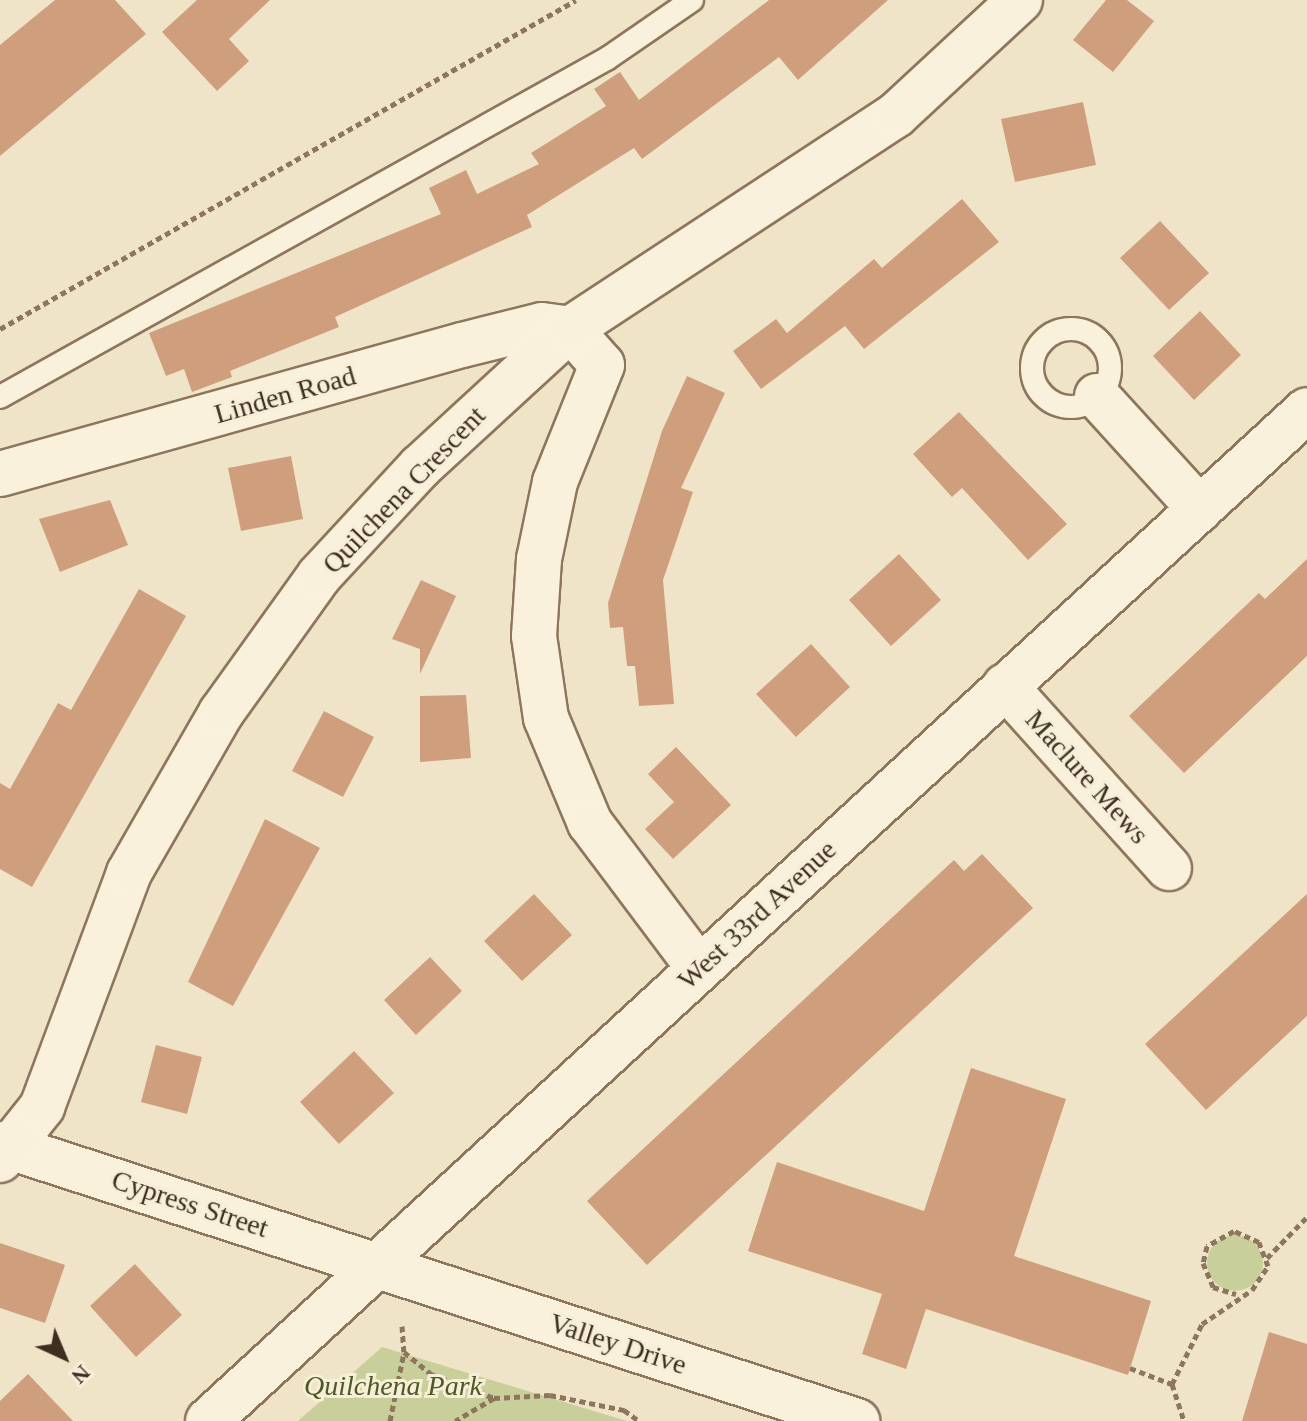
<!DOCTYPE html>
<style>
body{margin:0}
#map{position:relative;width:1307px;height:1421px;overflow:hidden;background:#f0e4c8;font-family:"Times New Roman",serif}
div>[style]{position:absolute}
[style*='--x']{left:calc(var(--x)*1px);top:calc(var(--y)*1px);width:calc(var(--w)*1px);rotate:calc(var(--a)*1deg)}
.green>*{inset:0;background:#c9cf9b}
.round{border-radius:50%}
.building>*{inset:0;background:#cf9f7d}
.path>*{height:5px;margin-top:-2.5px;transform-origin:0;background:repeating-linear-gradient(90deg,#8d765c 0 6px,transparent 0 10px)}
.roads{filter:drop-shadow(2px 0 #8d765c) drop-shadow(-2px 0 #8d765c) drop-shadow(0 2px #8d765c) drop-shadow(0 -2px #8d765c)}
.lane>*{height:22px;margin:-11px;padding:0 11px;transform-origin:11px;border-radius:11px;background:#faf1dc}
.lane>.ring{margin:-11px;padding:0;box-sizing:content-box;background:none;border:22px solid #faf1dc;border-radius:50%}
.street>*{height:44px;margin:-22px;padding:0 22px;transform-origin:22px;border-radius:22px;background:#faf1dc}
.secondary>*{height:44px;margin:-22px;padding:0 22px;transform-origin:22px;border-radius:22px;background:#faf1dc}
span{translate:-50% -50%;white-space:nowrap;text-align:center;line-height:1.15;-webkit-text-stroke:6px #f7eed8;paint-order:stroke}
.street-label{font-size:28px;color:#3d2e20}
.park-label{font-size:28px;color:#4d5a26;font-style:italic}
.north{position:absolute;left:24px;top:1317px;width:80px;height:80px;-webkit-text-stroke:6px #f7eed8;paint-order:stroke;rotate:136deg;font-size:22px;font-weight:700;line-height:32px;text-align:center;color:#3d2e20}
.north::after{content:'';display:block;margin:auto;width:28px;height:36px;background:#3d2e20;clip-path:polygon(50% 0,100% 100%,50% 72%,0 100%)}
</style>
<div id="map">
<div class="green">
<div class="round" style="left:1207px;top:1235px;width:56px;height:56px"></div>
<div style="clip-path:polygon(382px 1347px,627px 1421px,298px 1421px)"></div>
</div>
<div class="building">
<div style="clip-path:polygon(55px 0,115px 0,146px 34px,0 156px,0 45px)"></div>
<div style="clip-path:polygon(197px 0,270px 0,229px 39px,249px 61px,217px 91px,162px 32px)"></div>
<div style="clip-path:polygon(769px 0,888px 0,798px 80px,779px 57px,642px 159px,634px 148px,527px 215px,532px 227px,335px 317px,339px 327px,230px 371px,232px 377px,192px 392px,184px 369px,166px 376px,149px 333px,441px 214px,429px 188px,466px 170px,477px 194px,539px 164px,531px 153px,606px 106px,594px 89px,620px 72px,639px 100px)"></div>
<div style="clip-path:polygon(1106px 0,1127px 0,1154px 21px,1113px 72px,1073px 40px)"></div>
<div style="clip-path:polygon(1083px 102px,1096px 165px,1015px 182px,1001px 119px)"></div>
<div style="clip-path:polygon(962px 199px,999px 242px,864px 349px,845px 326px,761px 389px,733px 351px,776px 319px,787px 333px,874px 259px,882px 268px)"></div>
<div style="clip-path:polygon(1160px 221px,1209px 273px,1169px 310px,1120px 258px)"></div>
<div style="clip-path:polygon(1200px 311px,1241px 355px,1194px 400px,1153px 356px)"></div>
<div style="clip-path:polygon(687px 376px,725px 393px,681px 488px,693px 492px,663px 580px,674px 704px,639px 706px,635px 666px,627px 666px,623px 627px,610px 628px,608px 603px,662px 431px)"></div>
<div style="clip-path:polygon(959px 412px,1067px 524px,1028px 560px,962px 488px,952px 497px,913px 454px)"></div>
<div style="clip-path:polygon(291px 456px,303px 519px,241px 531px,228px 468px)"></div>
<div style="clip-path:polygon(110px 500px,128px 545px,60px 572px,39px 519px)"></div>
<div style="clip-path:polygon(899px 554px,941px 600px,891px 646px,849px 600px)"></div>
<div style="clip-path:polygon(1307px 559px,1307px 656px,1184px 773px,1129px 716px,1259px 593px,1265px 599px)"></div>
<div style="clip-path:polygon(421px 580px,456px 596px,420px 674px,420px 649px,392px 639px)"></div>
<div style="clip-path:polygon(139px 589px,186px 616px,32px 887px,0 869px,0 783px,10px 789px,58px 703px,71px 710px)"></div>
<div style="clip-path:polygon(811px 644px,850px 687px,796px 737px,756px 694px)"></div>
<div style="clip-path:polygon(466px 695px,471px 758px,420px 762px,420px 696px)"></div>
<div style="clip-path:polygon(324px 711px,374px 737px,343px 797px,292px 771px)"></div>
<div style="clip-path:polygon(676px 747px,731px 805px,673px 859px,645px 829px,674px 802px,648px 774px)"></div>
<div style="clip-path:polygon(265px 819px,320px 848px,233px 1006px,188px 982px)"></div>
<div style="clip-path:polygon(982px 854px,1033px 908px,647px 1265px,587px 1201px,954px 860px,964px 871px)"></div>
<div style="clip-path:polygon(534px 894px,572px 935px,522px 981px,484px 941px)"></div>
<div style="clip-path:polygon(1307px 894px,1307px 1016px,1206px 1110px,1145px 1044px)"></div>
<div style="clip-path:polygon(430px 957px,462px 991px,416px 1035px,384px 1000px)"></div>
<div style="clip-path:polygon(156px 1045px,202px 1057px,187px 1114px,141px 1102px)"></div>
<div style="clip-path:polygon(354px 1051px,394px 1093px,339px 1144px,300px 1102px)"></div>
<div style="clip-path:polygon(971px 1068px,1066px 1099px,1014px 1256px,1151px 1301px,1128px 1375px,926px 1309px,906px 1369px,862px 1354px,882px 1294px,748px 1251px,777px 1162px,924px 1211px)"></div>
<div style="clip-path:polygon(0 1243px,65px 1265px,45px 1323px,0 1308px)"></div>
<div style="clip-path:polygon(135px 1264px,182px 1315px,136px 1357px,90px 1306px)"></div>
<div style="clip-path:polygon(1269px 1332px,1307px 1344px,1307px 1421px,1242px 1421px)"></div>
<div style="clip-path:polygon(28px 1374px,73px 1421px,0 1421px,0 1401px)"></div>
</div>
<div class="path">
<div style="--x:0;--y:329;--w:663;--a:-29.73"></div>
<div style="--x:1267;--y:1258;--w:57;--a:-45.7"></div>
<div style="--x:402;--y:1326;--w:26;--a:86"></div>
<div style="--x:404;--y:1352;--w:35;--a:39"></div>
<div style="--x:431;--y:1374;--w:67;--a:20.9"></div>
<div style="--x:494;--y:1398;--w:45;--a:149.5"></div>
<div style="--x:1130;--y:1368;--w:45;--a:20.9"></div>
<div style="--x:1172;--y:1384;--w:39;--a:72"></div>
<div style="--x:1172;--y:1384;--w:67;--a:-63.4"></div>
<div style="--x:1202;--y:1324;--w:60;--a:-34.2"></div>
<div style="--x:1252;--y:1290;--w:29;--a:-56"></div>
<div style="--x:1268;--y:1266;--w:26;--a:-111"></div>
<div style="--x:1259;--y:1242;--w:27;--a:-156"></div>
<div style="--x:1234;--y:1231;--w:31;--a:151"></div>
<div style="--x:1207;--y:1246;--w:17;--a:103"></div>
<div style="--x:1203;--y:1263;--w:26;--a:67"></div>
<div style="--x:1213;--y:1287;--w:24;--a:17"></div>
<div style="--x:494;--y:1398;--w:56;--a:-3.1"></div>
<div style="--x:550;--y:1395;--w:76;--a:11.5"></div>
<div style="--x:624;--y:1410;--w:19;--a:36"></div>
<div style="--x:390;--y:1421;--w:70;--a:-78.5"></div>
</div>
<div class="roads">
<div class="lane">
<div class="ring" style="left:1032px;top:329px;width:56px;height:56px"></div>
<div style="--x:0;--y:397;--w:696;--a:-29.14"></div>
<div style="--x:608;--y:58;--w:102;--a:-34.6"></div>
</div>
<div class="street">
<div style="--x:1097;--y:396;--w:153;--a:47.7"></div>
<div style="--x:0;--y:474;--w:480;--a:-15.6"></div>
<div style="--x:462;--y:345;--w:82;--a:-14"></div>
<div style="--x:542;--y:325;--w:28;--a:8"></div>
<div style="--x:570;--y:329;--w:48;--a:48.4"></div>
<div style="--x:602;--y:365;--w:126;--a:111.9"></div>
<div style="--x:555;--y:482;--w:79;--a:101.7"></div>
<div style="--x:539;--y:559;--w:77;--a:93.7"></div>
<div style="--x:534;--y:636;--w:83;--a:81.7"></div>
<div style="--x:546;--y:718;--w:114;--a:67.3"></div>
<div style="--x:590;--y:823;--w:181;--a:53.1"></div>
<div style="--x:1005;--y:686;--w:245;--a:48"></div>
<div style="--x:0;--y:1144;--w:901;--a:17.91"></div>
<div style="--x:0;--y:1160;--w:68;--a:-51.6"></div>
<div style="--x:42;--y:1107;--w:250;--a:-69.6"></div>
<div style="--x:129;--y:873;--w:185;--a:-60.1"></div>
<div style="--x:221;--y:713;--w:168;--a:-54.4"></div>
<div style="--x:319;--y:576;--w:149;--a:-47.2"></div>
<div style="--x:420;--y:467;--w:204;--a:-42.6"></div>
<div style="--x:570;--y:329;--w:390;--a:-33.3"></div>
<div style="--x:896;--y:115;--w:169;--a:-42.8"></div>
</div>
<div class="secondary">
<div style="--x:208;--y:1421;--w:1493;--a:-42.61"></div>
</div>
</div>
<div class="street-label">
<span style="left:285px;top:395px;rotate:-16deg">Linden Road</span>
<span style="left:404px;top:490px;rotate:-46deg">Quilchena Crescent</span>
<span style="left:1087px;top:777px;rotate:48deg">Maclure Mews</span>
<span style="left:757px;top:915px;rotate:-43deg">West 33rd Avenue</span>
<span style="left:190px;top:1204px;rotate:18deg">Cypress Street</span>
<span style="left:618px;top:1344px;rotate:18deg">Valley Drive</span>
</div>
<div class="park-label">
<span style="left:393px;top:1386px">Quilchena Park</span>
</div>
<div class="north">N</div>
</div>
